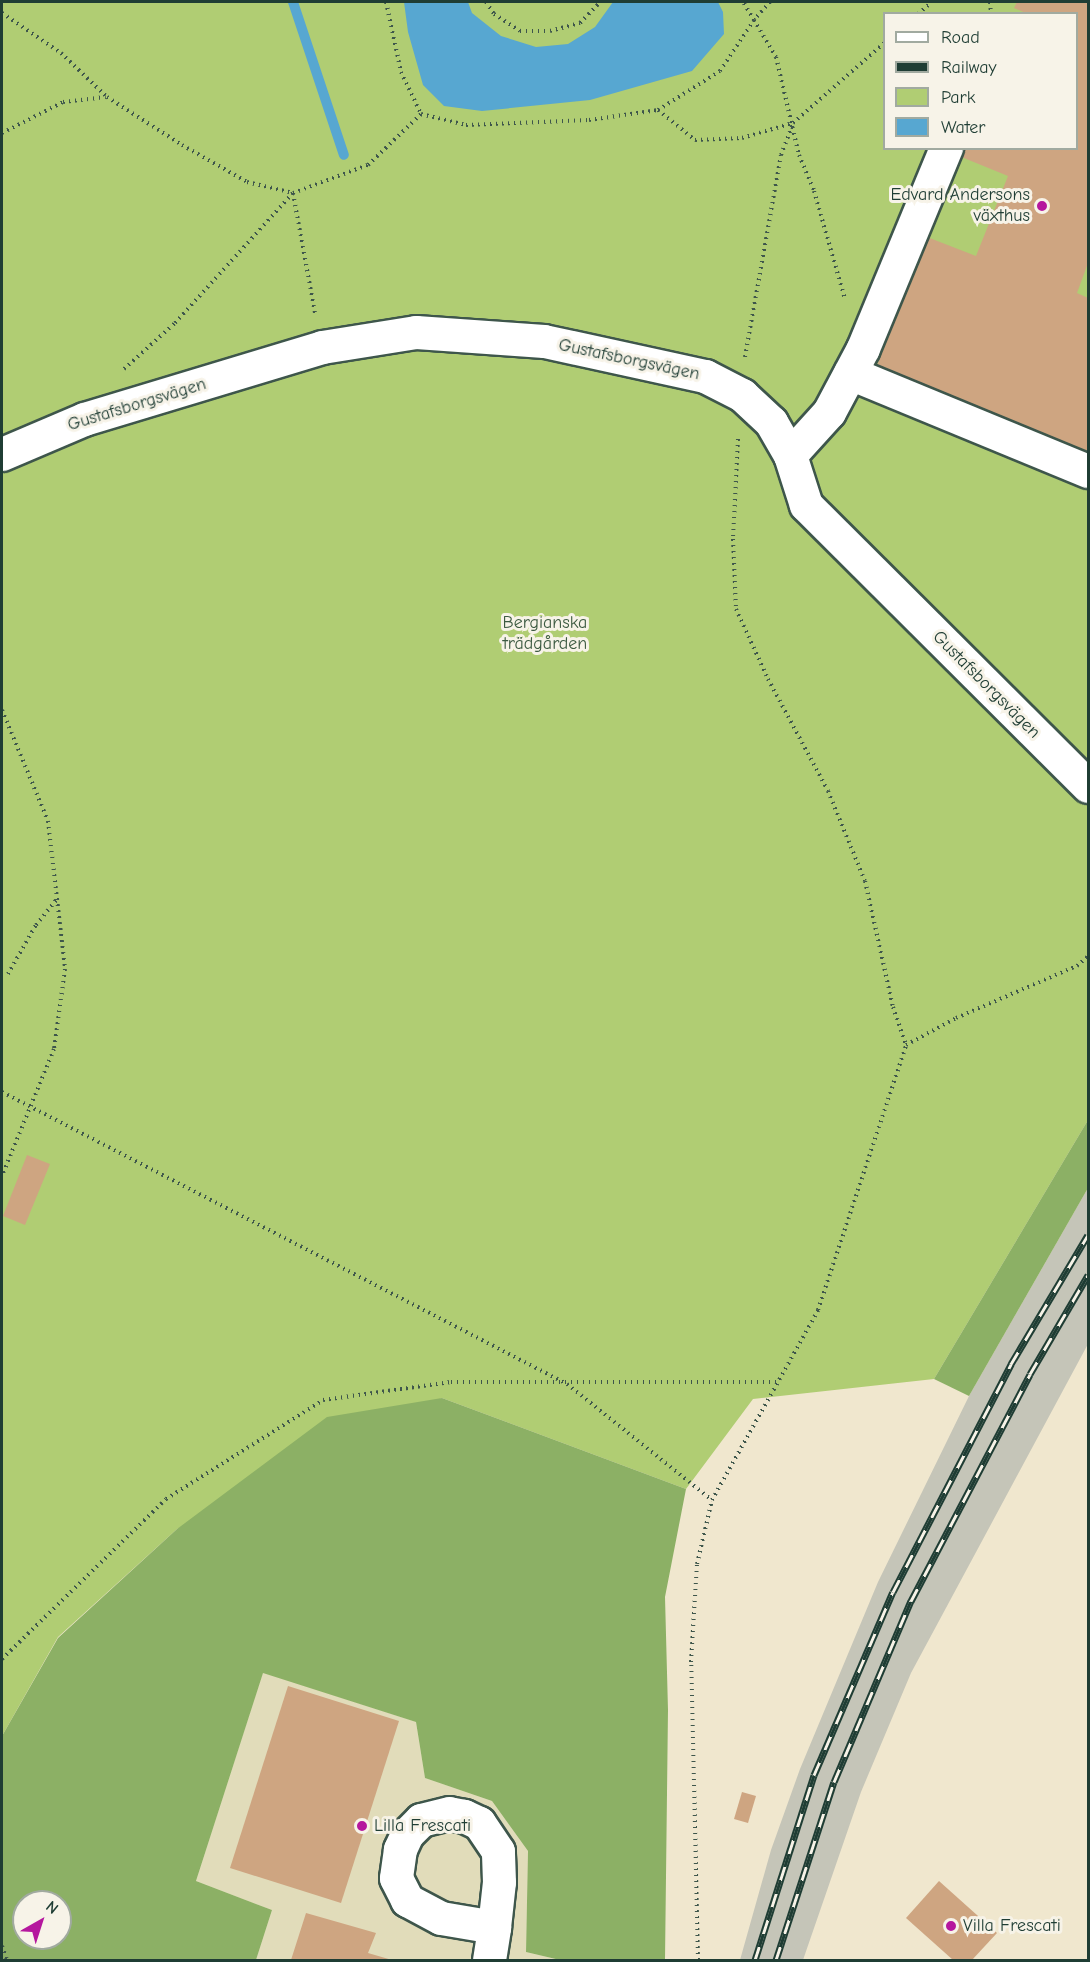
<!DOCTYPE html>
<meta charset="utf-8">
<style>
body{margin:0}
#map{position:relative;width:1090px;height:1962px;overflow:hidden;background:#f0e7ce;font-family:"Comic Neue",sans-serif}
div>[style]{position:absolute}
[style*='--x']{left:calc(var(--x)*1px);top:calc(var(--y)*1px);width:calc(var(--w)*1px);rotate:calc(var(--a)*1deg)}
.built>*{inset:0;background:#e1dcba}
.industrial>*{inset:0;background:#c5c5b8}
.green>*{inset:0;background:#b0cd73}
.forest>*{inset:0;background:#8cb065}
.water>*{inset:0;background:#57a7d1}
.stream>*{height:10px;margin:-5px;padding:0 5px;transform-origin:5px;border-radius:5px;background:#57a7d1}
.building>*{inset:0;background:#cea581}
.path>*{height:4px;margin-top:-2px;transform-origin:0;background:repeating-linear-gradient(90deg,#3e564b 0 1.5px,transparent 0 6px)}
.roads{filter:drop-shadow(2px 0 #3e564b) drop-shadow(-2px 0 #3e564b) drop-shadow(0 2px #3e564b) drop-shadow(0 -2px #3e564b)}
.minor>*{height:33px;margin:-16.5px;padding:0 16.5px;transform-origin:16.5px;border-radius:16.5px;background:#fff}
.rail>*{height:7px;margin-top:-3.5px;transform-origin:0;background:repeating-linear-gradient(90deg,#f7f3e8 0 14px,#1f3d34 0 28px);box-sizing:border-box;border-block:2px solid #1f3d34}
.dots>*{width:16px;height:16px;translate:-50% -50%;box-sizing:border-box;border:3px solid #f7f3e8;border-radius:50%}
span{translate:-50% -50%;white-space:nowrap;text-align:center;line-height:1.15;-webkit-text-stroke:6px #f7f3e8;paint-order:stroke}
.poi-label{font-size:18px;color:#1f3d34}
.right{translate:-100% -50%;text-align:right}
.left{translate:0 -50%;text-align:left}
.street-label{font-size:18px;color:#1f3d34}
.park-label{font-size:18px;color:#3c5a41}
.frame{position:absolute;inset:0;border:3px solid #1f3d34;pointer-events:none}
.legend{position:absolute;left:883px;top:12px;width:195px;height:138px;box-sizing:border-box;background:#f7f3e8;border:2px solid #a1aaa0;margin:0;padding:8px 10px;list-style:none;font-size:18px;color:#1f3d34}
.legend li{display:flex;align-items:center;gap:12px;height:30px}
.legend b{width:30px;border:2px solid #a1aaa0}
.north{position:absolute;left:12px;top:1890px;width:60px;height:60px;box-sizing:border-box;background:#f7f3e8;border:2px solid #a1aaa0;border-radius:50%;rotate:39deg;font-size:16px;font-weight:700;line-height:24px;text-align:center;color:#1f3d34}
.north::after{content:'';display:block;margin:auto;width:21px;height:27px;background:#b5179e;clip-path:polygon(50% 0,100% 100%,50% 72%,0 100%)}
</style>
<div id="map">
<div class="built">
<div style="clip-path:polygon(263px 1672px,416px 1722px,425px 1778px,492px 1801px,528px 1851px,526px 1952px,560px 1960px,256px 1960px,272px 1910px,196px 1881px)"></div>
</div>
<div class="industrial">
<div style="clip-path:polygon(1088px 1188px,1088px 1344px,911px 1673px,861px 1792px,803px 1960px,740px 1960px,771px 1850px,800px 1769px,878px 1582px,969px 1396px)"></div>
</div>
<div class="green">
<div style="clip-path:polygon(evenodd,2px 2px,1088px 2px,1088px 1120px,934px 1379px,753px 1399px,686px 1489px,442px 1398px,177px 1529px,58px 1637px,2px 1736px,2px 2px,884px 14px,1076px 14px,1076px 148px,884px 148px,884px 14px)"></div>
</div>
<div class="forest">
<div style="clip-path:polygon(1088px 1120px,1088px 1188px,969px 1396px,934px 1379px)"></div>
<div style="clip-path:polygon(evenodd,442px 1398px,686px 1489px,665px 1597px,668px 1710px,665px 1960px,560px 1960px,526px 1952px,528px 1851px,492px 1801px,425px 1778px,416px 1722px,263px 1673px,196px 1881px,272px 1910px,256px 1960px,2px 1960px,2px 1736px,58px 1638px,177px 1529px,327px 1417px,442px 1398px,24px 1902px,60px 1902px,60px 1938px,24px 1938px,24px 1902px)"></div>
</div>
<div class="water">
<div style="clip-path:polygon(404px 2px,468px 2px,472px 13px,501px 36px,536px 47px,568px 44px,595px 27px,613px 2px,718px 2px,723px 12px,724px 34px,692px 71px,590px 100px,482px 111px,444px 106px,423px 85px,408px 32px)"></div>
</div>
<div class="stream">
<div style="--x:293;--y:2;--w:161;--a:71.6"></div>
</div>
<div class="building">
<div style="clip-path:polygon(1017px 2px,1088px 2px,1088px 263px,1077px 293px,1088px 298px,1088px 451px,876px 368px,927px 237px,976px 256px,1008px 176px,959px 156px,962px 148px,1076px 148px,1076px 14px,1028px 14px,1014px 8px)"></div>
<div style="clip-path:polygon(27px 1155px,50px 1164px,25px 1225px,3px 1216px)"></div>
<div style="clip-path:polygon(288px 1686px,399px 1721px,341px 1903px,230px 1868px)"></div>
<div style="clip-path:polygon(742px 1792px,756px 1796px,748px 1823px,734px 1819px)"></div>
<div style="clip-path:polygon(939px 1881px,997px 1933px,972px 1960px,953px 1960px,906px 1918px)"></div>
<div style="clip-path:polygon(306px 1913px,376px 1933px,368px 1953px,392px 1960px,291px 1960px)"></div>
</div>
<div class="path">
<div style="--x:386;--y:2;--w:72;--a:77.9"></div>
<div style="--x:401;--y:72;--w:47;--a:64.5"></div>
<div style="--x:486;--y:2;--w:14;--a:56"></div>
<div style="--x:494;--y:14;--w:31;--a:33"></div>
<div style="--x:520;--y:31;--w:30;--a:0"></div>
<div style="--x:550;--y:31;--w:31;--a:-15"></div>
<div style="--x:580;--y:23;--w:29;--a:-46"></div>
<div style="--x:770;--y:2;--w:24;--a:132"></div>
<div style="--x:754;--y:20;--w:43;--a:59.3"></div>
<div style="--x:776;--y:57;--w:101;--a:76.8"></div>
<div style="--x:799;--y:155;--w:39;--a:67"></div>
<div style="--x:814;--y:191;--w:112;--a:74"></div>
<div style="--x:990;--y:2;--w:12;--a:85"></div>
<div style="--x:2;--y:13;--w:71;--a:34.1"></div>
<div style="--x:61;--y:53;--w:64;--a:43.7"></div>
<div style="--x:107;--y:97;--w:89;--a:32.6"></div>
<div style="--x:182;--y:145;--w:75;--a:29.6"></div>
<div style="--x:247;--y:182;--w:47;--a:13.4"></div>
<div style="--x:918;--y:14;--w:18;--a:-41"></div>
<div style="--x:658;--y:110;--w:48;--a:39"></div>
<div style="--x:695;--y:140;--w:47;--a:-2.4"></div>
<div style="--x:742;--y:138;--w:53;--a:-16.4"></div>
<div style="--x:793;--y:123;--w:121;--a:-41.3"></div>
<div style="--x:421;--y:114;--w:46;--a:13.7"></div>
<div style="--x:466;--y:125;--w:123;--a:-2.3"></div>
<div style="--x:589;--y:120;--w:70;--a:-8.2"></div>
<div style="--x:658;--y:110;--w:73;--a:-32.2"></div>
<div style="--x:720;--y:71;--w:61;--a:-56.3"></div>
<div style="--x:754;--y:20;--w:21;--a:-121"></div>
<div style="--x:2;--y:133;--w:68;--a:-26.9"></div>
<div style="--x:63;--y:102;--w:43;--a:-6.6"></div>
<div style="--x:293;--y:193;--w:122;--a:79.6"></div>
<div style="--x:745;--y:357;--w:205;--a:-79.9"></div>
<div style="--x:781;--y:155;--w:34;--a:-69"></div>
<div style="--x:124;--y:369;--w:69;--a:-42"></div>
<div style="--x:175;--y:323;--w:176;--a:-47.8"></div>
<div style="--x:293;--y:193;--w:80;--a:-20.5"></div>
<div style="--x:368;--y:165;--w:74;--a:-43.9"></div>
<div style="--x:738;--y:439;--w:100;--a:92.9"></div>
<div style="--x:733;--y:539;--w:70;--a:87.5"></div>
<div style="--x:736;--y:609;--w:77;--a:65.4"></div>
<div style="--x:768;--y:679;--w:127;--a:61.8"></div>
<div style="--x:828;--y:791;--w:97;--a:67.7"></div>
<div style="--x:865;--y:881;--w:129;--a:77.5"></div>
<div style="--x:893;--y:1007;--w:40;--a:71.1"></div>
<div style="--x:2;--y:710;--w:120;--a:67.5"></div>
<div style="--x:48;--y:821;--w:149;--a:83.4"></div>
<div style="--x:65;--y:969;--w:81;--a:97.8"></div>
<div style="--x:54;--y:1049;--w:137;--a:112.3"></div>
<div style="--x:2;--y:974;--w:6;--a:0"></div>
<div style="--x:8;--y:974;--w:56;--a:-60.3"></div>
<div style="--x:36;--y:925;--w:32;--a:-51"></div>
<div style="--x:2;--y:1092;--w:636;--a:27.33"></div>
<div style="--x:567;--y:1384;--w:186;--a:38.7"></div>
<div style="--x:2;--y:1659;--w:229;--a:-44.3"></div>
<div style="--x:166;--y:1499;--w:186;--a:-32.2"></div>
<div style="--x:323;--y:1400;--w:129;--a:-8"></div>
<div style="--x:451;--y:1382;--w:327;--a:0"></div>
<div style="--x:2;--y:1946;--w:15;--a:70"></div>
<div style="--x:698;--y:1960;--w:298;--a:-91.3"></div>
<div style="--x:691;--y:1662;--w:98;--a:-86.5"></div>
<div style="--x:697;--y:1564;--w:66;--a:-76.8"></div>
<div style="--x:712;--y:1500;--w:218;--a:-60.8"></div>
<div style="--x:818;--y:1310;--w:279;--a:-71.6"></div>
<div style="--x:906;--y:1045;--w:57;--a:-28.4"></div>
<div style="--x:956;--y:1018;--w:132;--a:-23.3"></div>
<div style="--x:1077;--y:966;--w:15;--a:-42"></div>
</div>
<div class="roads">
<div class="minor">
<div style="--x:850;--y:373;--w:257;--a:22.4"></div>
<div style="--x:2;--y:454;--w:89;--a:-23.1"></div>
<div style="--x:84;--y:419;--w:249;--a:-16.8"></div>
<div style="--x:322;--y:347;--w:95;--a:-9.1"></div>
<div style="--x:416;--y:332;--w:128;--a:4"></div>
<div style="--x:544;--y:341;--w:165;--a:12.3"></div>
<div style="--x:705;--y:376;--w:42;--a:27.2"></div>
<div style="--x:742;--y:395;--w:40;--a:43"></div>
<div style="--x:771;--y:422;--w:38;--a:60"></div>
<div style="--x:790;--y:455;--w:52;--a:72.3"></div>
<div style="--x:806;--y:505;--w:398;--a:44.9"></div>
<div style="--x:790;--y:455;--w:58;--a:-47.8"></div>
<div style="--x:829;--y:412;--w:72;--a:-62"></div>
<div style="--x:863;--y:348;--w:217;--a:-67.5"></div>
<div style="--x:489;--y:1960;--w:33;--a:-81"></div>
<div style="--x:494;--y:1927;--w:45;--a:-83.7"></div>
<div style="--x:499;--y:1882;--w:31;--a:-92"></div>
<div style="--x:498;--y:1851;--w:34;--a:-124"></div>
<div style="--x:479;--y:1823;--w:17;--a:-155"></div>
<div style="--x:464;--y:1816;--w:15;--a:-169"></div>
<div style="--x:449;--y:1813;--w:29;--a:166"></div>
<div style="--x:421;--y:1820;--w:20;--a:135"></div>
<div style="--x:407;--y:1834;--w:17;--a:115"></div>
<div style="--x:400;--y:1849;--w:29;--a:98"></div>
<div style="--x:396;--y:1878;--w:25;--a:63"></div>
<div style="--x:407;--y:1900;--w:38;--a:28"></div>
<div style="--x:441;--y:1918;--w:54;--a:9.6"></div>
</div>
</div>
<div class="rail">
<div style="--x:755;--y:1960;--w:194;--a:-72.3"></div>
<div style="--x:814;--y:1775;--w:199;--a:-66.7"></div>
<div style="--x:893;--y:1592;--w:257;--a:-62.6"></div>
<div style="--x:1011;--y:1364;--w:150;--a:-59.2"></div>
<div style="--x:776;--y:1960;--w:187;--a:-72"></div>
<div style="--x:834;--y:1782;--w:197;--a:-67"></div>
<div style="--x:911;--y:1601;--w:256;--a:-62.3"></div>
<div style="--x:1030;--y:1374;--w:115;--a:-59.6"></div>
</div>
<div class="dots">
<div style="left:1042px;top:206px;background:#b5179e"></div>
<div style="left:362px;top:1826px;background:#b5179e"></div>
<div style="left:951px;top:1926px;background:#b5179e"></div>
</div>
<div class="poi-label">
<span class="right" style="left:1030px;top:206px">Edvard Andersons<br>växthus</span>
<span class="left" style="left:374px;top:1826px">Lilla Frescati</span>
<span class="left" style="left:963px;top:1926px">Villa Frescati</span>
</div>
<div class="street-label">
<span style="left:629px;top:360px;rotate:12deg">Gustafsborgsvägen</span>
<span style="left:137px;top:405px;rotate:-17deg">Gustafsborgsvägen</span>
<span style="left:986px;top:685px;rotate:45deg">Gustafsborgsvägen</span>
</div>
<div class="park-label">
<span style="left:545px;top:634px">Bergianska<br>trädgården</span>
</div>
<div class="frame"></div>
<ul class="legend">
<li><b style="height:8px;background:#fff"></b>Road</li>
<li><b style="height:8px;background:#1f3d34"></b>Railway</li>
<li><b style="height:16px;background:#b0cd73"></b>Park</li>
<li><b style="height:16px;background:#57a7d1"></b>Water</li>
</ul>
<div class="north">N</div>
</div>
